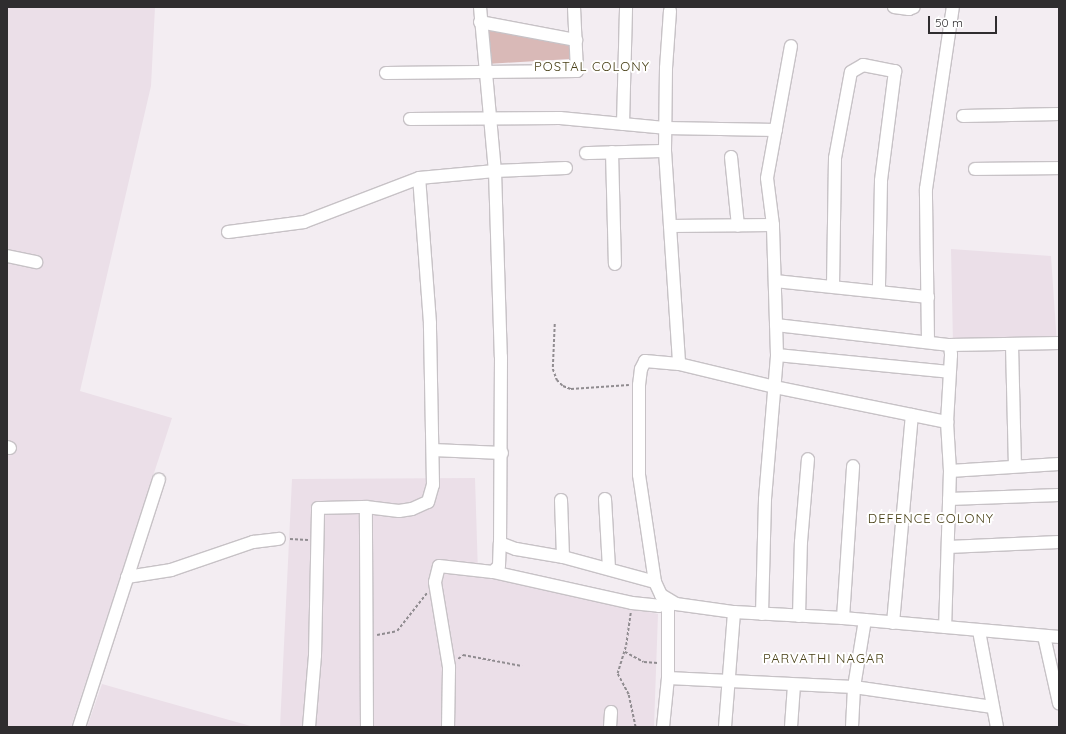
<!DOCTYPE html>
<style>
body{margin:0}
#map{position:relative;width:1066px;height:734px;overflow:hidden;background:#f3edf2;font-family:Quicksand,sans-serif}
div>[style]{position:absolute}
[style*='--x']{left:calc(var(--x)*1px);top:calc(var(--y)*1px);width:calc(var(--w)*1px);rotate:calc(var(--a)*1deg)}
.built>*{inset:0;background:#ebdfe8}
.green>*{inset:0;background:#d9b9b7}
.path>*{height:1.5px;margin-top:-0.75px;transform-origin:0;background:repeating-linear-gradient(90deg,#908c90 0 3px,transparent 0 5px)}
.roads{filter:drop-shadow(1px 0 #c7c2c6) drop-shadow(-1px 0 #c7c2c6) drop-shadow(0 1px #c7c2c6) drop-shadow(0 -1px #c7c2c6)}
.minor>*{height:12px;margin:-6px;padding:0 6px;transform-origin:6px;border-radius:6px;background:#fff}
span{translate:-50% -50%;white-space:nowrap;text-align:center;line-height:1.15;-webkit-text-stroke:4px #fff;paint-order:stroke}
.neighbourhood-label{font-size:13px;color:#494017;letter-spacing:1px}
.frame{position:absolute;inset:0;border:8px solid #2f2d2f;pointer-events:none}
.scale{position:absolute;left:928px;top:16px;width:69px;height:18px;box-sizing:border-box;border:2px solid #2f2d2f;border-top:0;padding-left:5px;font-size:12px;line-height:14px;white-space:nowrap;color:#2f2d2f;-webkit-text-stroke:3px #fff;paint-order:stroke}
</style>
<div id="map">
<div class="built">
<div style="clip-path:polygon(7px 7px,155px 7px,151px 86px,80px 391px,172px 418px,71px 727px,7px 727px)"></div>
<div style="clip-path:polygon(951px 249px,1051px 256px,1057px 345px,953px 343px)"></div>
<div style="clip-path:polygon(475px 478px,478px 573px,658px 614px,654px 727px,280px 727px,292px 479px)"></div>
<div style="clip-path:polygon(102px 684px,254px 727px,87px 727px)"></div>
</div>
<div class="green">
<div style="clip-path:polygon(485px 26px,570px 43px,570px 59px,487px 64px)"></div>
</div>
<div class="path">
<div style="--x:555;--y:324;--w:45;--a:92.5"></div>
<div style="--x:553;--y:369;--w:12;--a:70"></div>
<div style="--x:557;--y:380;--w:8;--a:45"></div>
<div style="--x:563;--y:386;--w:9;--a:21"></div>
<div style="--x:571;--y:389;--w:58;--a:-3.9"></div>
<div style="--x:290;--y:539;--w:18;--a:3"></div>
<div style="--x:631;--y:613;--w:34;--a:98"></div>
<div style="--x:626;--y:647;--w:28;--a:107"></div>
<div style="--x:618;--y:674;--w:24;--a:62"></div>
<div style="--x:629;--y:695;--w:33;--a:78"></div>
<div style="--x:377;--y:635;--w:20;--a:-11"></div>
<div style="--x:397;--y:631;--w:48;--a:-51.7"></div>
<div style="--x:625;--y:652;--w:21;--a:28"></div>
<div style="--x:644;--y:662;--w:14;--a:4"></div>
<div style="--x:458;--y:659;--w:6;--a:-39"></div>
<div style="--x:463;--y:655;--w:60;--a:10.6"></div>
</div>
<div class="roads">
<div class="minor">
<div style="--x:480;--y:7;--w:165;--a:84.8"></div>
<div style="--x:495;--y:171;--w:186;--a:88.2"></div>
<div style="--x:501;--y:357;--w:186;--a:90.3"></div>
<div style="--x:500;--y:543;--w:17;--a:21"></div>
<div style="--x:516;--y:549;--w:48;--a:9.7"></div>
<div style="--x:563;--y:557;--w:95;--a:15.2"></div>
<div style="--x:655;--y:582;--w:14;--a:65"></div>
<div style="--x:661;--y:595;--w:17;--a:31"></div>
<div style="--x:676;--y:604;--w:59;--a:7.9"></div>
<div style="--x:734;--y:612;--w:109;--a:3.2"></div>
<div style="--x:843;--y:618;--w:217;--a:5"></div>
<div style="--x:894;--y:7;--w:15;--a:8"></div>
<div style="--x:909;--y:9;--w:5;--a:-22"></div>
<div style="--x:670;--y:11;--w:57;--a:94"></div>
<div style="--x:666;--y:68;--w:83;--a:90.7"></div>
<div style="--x:665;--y:151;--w:213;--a:86.2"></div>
<div style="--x:480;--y:22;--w:98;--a:10.6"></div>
<div style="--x:386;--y:73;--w:191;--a:-0.6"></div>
<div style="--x:577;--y:71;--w:64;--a:-92.7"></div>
<div style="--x:963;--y:116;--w:96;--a:-1.2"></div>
<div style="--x:410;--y:119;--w:150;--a:-0.4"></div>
<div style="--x:560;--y:118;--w:105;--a:5.4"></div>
<div style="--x:665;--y:128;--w:111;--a:1"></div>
<div style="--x:623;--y:124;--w:117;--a:-88.5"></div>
<div style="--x:612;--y:152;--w:112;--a:88.5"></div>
<div style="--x:586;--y:153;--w:79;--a:-1.5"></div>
<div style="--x:731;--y:157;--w:69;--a:84.2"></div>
<div style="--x:975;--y:169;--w:84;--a:-0.7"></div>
<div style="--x:670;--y:226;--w:103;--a:-0.6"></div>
<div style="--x:228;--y:232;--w:77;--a:-7.5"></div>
<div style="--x:304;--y:222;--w:123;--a:-20.9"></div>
<div style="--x:419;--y:178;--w:76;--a:-5.3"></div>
<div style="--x:495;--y:171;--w:71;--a:-2.4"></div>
<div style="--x:7;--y:256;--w:30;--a:12"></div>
<div style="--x:775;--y:281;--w:154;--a:6"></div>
<div style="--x:833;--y:286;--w:128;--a:-89.1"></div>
<div style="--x:835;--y:158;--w:87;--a:-79.5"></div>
<div style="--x:851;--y:72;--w:14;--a:-30"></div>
<div style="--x:863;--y:65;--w:33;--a:11"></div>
<div style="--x:895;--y:71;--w:111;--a:97.3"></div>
<div style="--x:881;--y:181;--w:109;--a:91.1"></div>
<div style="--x:776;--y:325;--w:175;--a:6.6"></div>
<div style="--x:950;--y:345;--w:10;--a:84"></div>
<div style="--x:951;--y:355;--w:67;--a:93.4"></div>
<div style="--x:947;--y:422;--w:49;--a:86.5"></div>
<div style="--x:950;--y:471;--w:156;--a:91.8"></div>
<div style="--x:928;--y:341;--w:152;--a:-90.8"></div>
<div style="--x:926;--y:189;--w:184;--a:-81.6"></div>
<div style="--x:950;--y:345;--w:109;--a:-1.1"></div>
<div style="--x:1012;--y:345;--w:121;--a:88.6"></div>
<div style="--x:777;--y:355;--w:173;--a:5.6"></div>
<div style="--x:7;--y:447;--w:3;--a:18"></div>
<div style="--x:433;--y:450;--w:69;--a:2.5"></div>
<div style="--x:950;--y:471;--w:109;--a:-3.7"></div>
<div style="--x:605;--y:499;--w:70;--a:86.7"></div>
<div style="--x:949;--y:499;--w:110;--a:-2.1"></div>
<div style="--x:561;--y:500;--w:57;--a:88"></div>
<div style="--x:948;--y:547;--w:111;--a:-2.6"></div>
<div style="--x:493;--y:572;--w:142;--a:12.6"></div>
<div style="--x:632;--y:603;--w:27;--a:6"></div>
<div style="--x:659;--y:606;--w:11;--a:-34"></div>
<div style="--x:127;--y:577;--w:45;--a:-9"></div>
<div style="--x:171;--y:570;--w:87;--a:-18.9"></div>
<div style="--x:253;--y:542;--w:26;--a:-7"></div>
<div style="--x:655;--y:582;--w:108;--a:-98.5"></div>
<div style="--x:639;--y:475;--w:90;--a:-90"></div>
<div style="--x:639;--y:385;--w:16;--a:-83"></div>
<div style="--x:641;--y:369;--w:9;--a:-63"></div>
<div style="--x:645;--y:361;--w:34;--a:5"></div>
<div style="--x:679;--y:364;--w:99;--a:13.5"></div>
<div style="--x:775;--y:387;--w:176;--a:11.5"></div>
<div style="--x:762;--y:614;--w:115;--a:-88.5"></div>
<div style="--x:765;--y:499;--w:144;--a:-85.2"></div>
<div style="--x:777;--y:355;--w:130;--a:-91.8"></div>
<div style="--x:773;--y:225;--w:47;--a:-97.3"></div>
<div style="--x:767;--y:178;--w:134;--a:-79.7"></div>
<div style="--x:799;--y:616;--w:74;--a:-88.5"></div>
<div style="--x:801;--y:542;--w:83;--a:-85.2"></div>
<div style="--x:843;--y:618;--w:152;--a:-86.2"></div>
<div style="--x:893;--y:623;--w:209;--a:-84.8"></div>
<div style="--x:979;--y:631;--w:98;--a:79.4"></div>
<div style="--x:1044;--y:636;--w:69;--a:77.4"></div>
<div style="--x:668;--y:678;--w:186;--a:2.8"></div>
<div style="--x:854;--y:687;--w:140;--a:8.2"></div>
<div style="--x:79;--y:727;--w:260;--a:-72.1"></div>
<div style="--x:309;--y:727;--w:72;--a:-85.2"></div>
<div style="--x:315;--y:655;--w:147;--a:-88.8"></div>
<div style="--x:318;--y:508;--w:48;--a:-1.2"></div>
<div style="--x:367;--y:727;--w:220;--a:-90.3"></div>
<div style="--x:366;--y:507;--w:33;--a:7"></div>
<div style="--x:399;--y:511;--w:13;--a:-9"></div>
<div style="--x:412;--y:509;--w:17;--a:-24"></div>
<div style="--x:428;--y:502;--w:18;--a:-74"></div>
<div style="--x:433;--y:485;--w:162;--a:-91.1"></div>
<div style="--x:430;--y:323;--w:145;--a:-94.3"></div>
<div style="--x:448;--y:727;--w:60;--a:-89"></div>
<div style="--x:449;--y:667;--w:86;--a:-99.4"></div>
<div style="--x:435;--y:582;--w:16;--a:-76"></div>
<div style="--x:439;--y:566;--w:54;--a:6.3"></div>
<div style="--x:493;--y:572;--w:8;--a:-45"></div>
<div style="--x:499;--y:566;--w:23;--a:-88"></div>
<div style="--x:610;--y:727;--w:15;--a:-86"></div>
<div style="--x:663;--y:727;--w:49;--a:-84.2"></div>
<div style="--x:668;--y:678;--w:78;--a:-90"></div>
<div style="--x:725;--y:727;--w:115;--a:-85.5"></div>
<div style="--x:791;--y:727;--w:42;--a:-85.9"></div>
<div style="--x:852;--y:727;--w:40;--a:-87.1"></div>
<div style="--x:854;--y:687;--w:68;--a:-80.7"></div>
</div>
</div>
<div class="neighbourhood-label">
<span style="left:592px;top:66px">POSTAL COLONY</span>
<span style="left:931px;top:518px">DEFENCE COLONY</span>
<span style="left:824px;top:658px">PARVATHI NAGAR</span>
</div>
<div class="frame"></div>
<div class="scale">50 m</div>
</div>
